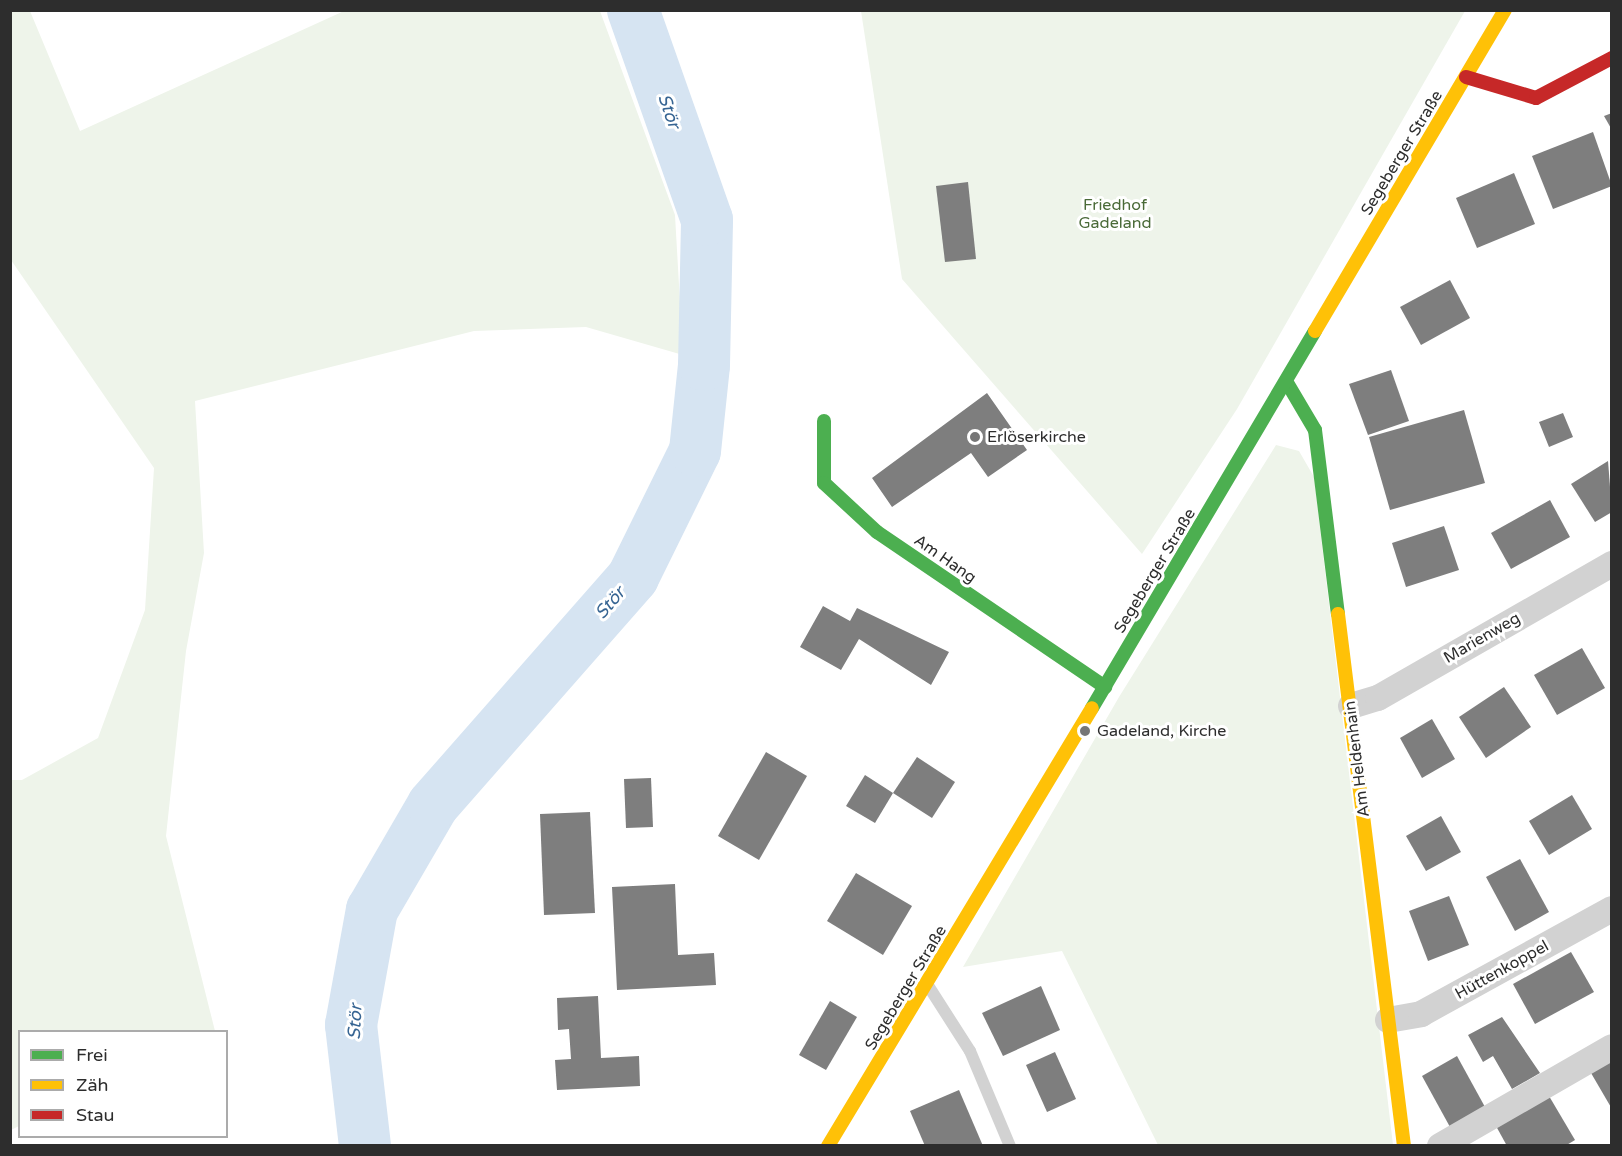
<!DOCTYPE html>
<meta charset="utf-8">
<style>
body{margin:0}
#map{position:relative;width:1622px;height:1156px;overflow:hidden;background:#fff;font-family:"Varela Round",sans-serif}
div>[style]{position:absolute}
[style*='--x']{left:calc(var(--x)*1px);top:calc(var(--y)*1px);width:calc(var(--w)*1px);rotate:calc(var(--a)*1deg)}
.green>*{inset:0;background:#eef4ea}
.river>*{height:52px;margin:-26px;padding:0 26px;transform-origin:26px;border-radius:26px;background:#d6e4f2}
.building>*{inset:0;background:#7e7e7e}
.lane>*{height:12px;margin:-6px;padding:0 6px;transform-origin:6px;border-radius:6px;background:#d2d2d2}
.street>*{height:26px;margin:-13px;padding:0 13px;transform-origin:13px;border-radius:13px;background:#d2d2d2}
.fast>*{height:14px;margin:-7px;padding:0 7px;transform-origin:7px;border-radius:7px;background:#4caf50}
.slow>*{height:14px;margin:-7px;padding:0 7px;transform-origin:7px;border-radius:7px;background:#ffc107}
.jam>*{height:14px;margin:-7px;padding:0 7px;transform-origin:7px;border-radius:7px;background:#c62828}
.dots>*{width:16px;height:16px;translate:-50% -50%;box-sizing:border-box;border:3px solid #fff;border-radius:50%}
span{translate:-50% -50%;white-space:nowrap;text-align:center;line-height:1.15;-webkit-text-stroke:6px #fff;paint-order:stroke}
.street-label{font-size:16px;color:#2d2d2d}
.park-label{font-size:16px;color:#4a6a38}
.poi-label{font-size:16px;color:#2d2d2d}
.left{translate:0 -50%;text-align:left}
.water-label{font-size:18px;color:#376593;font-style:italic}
.frame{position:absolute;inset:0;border:12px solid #2d2d2d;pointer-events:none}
.legend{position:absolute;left:18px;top:1030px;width:210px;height:108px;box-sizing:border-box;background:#fff;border:2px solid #ababab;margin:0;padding:8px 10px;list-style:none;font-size:18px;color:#2d2d2d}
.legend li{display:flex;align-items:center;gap:12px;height:30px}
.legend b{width:30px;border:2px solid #ababab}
</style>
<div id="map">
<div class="green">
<div style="clip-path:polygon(11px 10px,30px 11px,80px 131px,344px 11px,600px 11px,675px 215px,683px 355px,586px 327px,474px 331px,195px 401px,204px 553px,186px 651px,166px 836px,215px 1031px,20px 1032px,19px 1126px,11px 1130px,11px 780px,22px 780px,98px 738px,145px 610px,154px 468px,11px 260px)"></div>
<div style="clip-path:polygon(861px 11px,1465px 11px,1237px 409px,1142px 554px,902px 279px)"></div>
<div style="clip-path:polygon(1276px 445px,1299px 451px,1314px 477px,1393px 1145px,1158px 1145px,1062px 951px,963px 967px,1119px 697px)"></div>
</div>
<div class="river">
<div style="--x:365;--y:1146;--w:122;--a:-96.6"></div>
<div style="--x:351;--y:1025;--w:117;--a:-79.7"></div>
<div style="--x:372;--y:910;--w:121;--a:-59.8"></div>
<div style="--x:433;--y:805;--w:303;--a:-48.7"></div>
<div style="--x:633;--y:577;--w:140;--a:-63.8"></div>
<div style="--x:695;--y:451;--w:86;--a:-84"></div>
<div style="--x:704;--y:365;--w:145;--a:-88.8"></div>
<div style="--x:707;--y:220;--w:223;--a:-109.4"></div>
</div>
<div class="building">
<div style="clip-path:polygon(1612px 113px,1612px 130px,1604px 116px)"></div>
<div style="clip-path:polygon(1593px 132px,1612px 186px,1553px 209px,1532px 156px)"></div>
<div style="clip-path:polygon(1514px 173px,1535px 224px,1477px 248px,1456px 198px)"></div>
<div style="clip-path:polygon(968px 182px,976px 259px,945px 262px,936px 186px)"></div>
<div style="clip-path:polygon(1450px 280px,1470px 318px,1421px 345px,1400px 307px)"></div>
<div style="clip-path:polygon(1391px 370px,1409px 421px,1368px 435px,1349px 384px)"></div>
<div style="clip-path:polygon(987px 393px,1027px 450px,988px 477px,971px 453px,892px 507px,872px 478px)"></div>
<div style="clip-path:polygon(1464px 410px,1485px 483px,1390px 510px,1369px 437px)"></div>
<div style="clip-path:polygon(1563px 413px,1573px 437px,1549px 447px,1539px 422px)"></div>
<div style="clip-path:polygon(1608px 461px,1612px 512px,1595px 522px,1571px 484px)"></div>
<div style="clip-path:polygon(1550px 500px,1570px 537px,1511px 569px,1491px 533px)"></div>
<div style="clip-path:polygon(1444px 526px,1459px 570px,1406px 587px,1392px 543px)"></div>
<div style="clip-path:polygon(823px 606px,850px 621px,857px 608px,949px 652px,931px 685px,859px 639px,841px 670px,800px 647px)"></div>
<div style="clip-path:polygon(1582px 648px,1605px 688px,1557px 715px,1534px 675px)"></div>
<div style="clip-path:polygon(1504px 687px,1531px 727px,1486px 758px,1459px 717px)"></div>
<div style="clip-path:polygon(1432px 719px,1455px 759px,1422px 778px,1400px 738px)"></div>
<div style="clip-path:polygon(766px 752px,807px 776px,759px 860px,718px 836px)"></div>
<div style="clip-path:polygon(917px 757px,955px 782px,932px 818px,893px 793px)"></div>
<div style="clip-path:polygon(865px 775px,893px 793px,875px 823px,846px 806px)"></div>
<div style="clip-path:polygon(651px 778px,653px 827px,626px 828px,624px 779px)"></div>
<div style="clip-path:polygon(1572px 795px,1592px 829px,1549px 855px,1529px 821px)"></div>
<div style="clip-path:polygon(590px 812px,595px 913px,544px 915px,540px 814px)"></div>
<div style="clip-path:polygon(1441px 816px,1461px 852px,1426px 871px,1406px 836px)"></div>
<div style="clip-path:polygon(1520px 859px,1549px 912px,1515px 931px,1486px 877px)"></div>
<div style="clip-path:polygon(856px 873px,912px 906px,883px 955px,827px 921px)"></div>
<div style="clip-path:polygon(675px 884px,678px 955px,714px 953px,716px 985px,617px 990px,612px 887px)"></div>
<div style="clip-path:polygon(1449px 896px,1469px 945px,1428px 961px,1409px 911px)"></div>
<div style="clip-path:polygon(1571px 952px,1594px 992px,1535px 1024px,1513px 984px)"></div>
<div style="clip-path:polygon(1041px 986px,1060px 1030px,1003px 1056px,982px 1013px)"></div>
<div style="clip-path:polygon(598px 996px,601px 1058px,639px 1056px,640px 1086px,557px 1090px,555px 1060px,571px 1059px,569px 1029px,558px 1030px,557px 998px)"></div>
<div style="clip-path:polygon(830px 1001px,857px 1017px,826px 1070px,799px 1055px)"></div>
<div style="clip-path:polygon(1502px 1017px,1540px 1073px,1512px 1089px,1493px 1056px,1483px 1062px,1468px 1035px)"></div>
<div style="clip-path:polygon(1055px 1052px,1076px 1099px,1047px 1112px,1026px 1065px)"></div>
<div style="clip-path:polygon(1457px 1056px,1485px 1107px,1450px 1127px,1422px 1076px)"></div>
<div style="clip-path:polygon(1612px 1061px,1612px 1109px,1591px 1073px)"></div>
<div style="clip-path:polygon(959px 1090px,983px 1146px,925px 1146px,910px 1111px)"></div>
<div style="clip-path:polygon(1549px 1096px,1575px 1140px,1565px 1146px,1507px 1146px,1496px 1126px)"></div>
</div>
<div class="lane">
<div style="--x:929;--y:987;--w:76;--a:57.4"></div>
<div style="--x:970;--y:1051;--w:103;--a:67.2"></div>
</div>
<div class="street">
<div style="--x:1351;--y:706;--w:28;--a:-17"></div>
<div style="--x:1378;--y:698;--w:270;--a:-29.8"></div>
<div style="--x:1388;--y:1020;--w:34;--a:-10"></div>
<div style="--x:1421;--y:1014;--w:218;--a:-28.8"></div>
<div style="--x:1440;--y:1146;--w:198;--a:-29.9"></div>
</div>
<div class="fast">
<div style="--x:1286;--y:381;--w:57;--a:59.4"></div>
<div style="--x:1315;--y:430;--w:185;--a:82.9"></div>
<div style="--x:824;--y:421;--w:62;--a:90"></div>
<div style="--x:824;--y:483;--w:72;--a:42.8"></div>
<div style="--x:877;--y:532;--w:276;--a:34.2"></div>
<div style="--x:1092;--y:708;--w:438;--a:-59.4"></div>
</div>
<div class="slow">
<div style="--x:1315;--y:331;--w:373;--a:-59.4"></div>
<div style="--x:1338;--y:614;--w:536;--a:82.93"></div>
<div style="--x:828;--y:1146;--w:511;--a:-58.92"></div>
</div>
<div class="jam">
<div style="--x:1466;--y:77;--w:73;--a:16.7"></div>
<div style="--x:1536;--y:98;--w:86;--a:-27.8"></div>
</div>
<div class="dots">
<div style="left:975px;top:437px;background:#767676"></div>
<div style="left:1085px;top:731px;background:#767676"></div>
</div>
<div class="street-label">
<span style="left:1402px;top:153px;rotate:-59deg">Segeberger Straße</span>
<span style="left:945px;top:559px;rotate:35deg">Am Hang</span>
<span style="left:1155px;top:571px;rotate:-59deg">Segeberger Straße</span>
<span style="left:1482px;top:638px;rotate:-30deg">Marienweg</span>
<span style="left:1357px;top:759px;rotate:-97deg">Am Heldenhain</span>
<span style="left:1502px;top:970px;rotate:-29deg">Hüttenkoppel</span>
<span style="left:906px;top:988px;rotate:-59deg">Segeberger Straße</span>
</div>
<div class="park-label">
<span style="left:1115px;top:214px">Friedhof<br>Gadeland</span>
</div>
<div class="poi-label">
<span class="left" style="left:987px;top:437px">Erlöserkirche</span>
<span class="left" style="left:1097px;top:731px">Gadeland, Kirche</span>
</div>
<div class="water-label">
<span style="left:669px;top:111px;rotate:71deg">Stör</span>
<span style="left:610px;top:603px;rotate:-49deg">Stör</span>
<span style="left:355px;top:1022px;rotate:-87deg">Stör</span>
</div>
<div class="frame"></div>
<ul class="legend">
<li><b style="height:8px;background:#4caf50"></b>Frei</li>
<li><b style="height:8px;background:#ffc107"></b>Zäh</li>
<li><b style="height:8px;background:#c62828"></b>Stau</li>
</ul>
</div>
